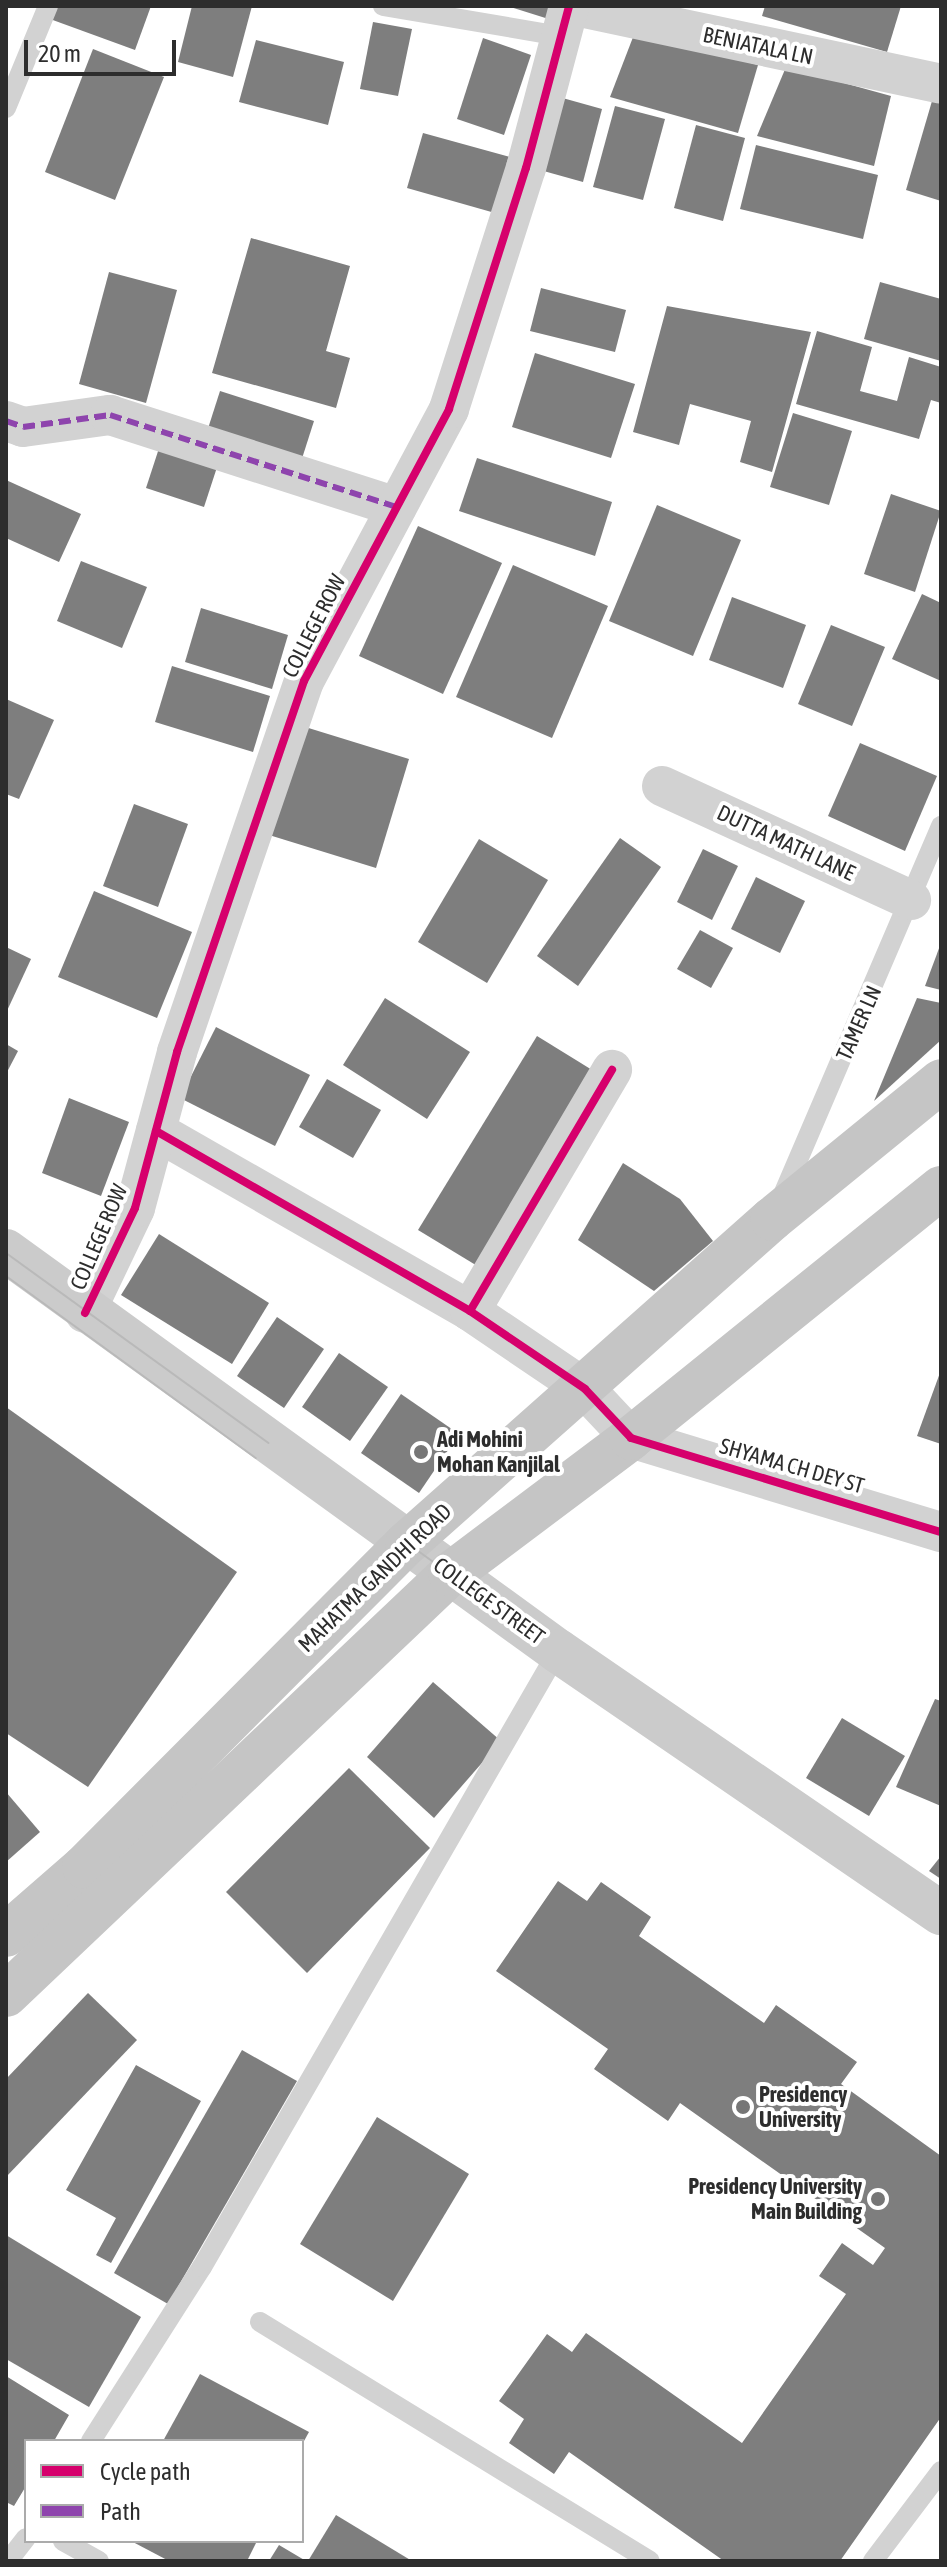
<!DOCTYPE html>
<style>
body{margin:0}
#map{position:relative;width:947px;height:2567px;overflow:hidden;background:#fff;font-family:"Asap Condensed",sans-serif}
div>[style]{position:absolute}
[style*='--x']{left:calc(var(--x)*1px);top:calc(var(--y)*1px);width:calc(var(--w)*1px);rotate:calc(var(--a)*1deg)}
.building>*{inset:0;background:#7e7e7e}
.lane>*{height:20px;margin:-10px;padding:0 10px;transform-origin:10px;border-radius:10px;background:#d2d2d2}
.street>*{height:40px;margin:-20px;padding:0 20px;transform-origin:20px;border-radius:20px;background:#d2d2d2}
.secondary>*{height:44px;margin:-22px;padding:0 22px;transform-origin:22px;border-radius:22px;background:#cbcbcb}
.primary>*{height:44px;margin:-22px;padding:0 22px;transform-origin:22px;border-radius:22px;background:#c5c5c5}
.tram>*{height:2px;margin:-1px;padding:0 1px;transform-origin:1px;border-radius:1px;background:#b9b9b9}
.quiet>*{height:6px;margin-top:-3px;transform-origin:0;background:repeating-linear-gradient(90deg,#8e44ad 0 12px,transparent 0 18px)}
.cycleway>*{height:8px;margin:-4px;padding:0 4px;transform-origin:4px;border-radius:4px;background:#d6006c}
.dots>*{width:22px;height:22px;translate:-50% -50%;box-sizing:border-box;border:4px solid #fff;border-radius:50%}
span{translate:-50% -50%;white-space:nowrap;text-align:center;line-height:1.15;-webkit-text-stroke:8px #fff;paint-order:stroke}
.street-label{font-size:22px;color:#2d2d2d}
.poi-label{font-size:22px;color:#2d2d2d;font-weight:700}
.left{translate:0 -50%;text-align:left}
.right{translate:-100% -50%;text-align:right}
.frame{position:absolute;inset:0;border:8px solid #2d2d2d;pointer-events:none}
.legend{position:absolute;left:24px;top:2439px;width:280px;height:104px;box-sizing:border-box;background:#fff;border:2px solid #ababab;margin:0;padding:10px 14px;list-style:none;font-size:24px;color:#2d2d2d}
.legend li{display:flex;align-items:center;gap:16px;height:40px}
.legend b{width:40px;border:2px solid #ababab}
.scale{position:absolute;left:24px;top:40px;width:152px;height:36px;box-sizing:border-box;border:4px solid #2d2d2d;border-top:0;padding-left:10px;font-size:24px;line-height:28px;white-space:nowrap;color:#2d2d2d;-webkit-text-stroke:6px #fff;paint-order:stroke}
</style>
<div id="map">
<div class="building">
<div style="clip-path:polygon(55px 6px,151px 6px,135px 50px,50px 19px)"></div>
<div style="clip-path:polygon(192px 6px,252px 6px,233px 77px,178px 62px)"></div>
<div style="clip-path:polygon(507px 6px,560px 6px,555px 21px)"></div>
<div style="clip-path:polygon(765px 6px,901px 6px,887px 52px,762px 16px)"></div>
<div style="clip-path:polygon(373px 22px,412px 29px,398px 96px,360px 89px)"></div>
<div style="clip-path:polygon(635px 32px,758px 65px,738px 133px,610px 97px)"></div>
<div style="clip-path:polygon(483px 38px,531px 55px,504px 135px,457px 119px)"></div>
<div style="clip-path:polygon(256px 40px,344px 62px,328px 125px,239px 102px)"></div>
<div style="clip-path:polygon(93px 49px,164px 77px,115px 200px,45px 172px)"></div>
<div style="clip-path:polygon(786px 67px,891px 96px,874px 166px,757px 136px)"></div>
<div style="clip-path:polygon(559px 97px,602px 109px,583px 182px,540px 170px)"></div>
<div style="clip-path:polygon(932px 101px,941px 103px,941px 201px,906px 190px)"></div>
<div style="clip-path:polygon(615px 106px,665px 119px,643px 200px,593px 187px)"></div>
<div style="clip-path:polygon(696px 125px,745px 138px,723px 221px,674px 208px)"></div>
<div style="clip-path:polygon(423px 133px,517px 159px,502px 215px,407px 188px)"></div>
<div style="clip-path:polygon(756px 145px,878px 175px,863px 239px,740px 209px)"></div>
<div style="clip-path:polygon(251px 238px,350px 266px,326px 351px,350px 358px,336px 408px,212px 373px)"></div>
<div style="clip-path:polygon(109px 272px,177px 290px,146px 403px,79px 384px)"></div>
<div style="clip-path:polygon(880px 282px,941px 299px,941px 361px,864px 339px)"></div>
<div style="clip-path:polygon(541px 288px,626px 310px,615px 352px,530px 331px)"></div>
<div style="clip-path:polygon(667px 306px,811px 332px,772px 472px,740px 462px,751px 421px,690px 404px,679px 445px,633px 432px)"></div>
<div style="clip-path:polygon(817px 331px,872px 347px,860px 391px,897px 401px,909px 357px,941px 367px,941px 403px,931px 400px,919px 439px,796px 404px)"></div>
<div style="clip-path:polygon(535px 353px,635px 384px,611px 458px,512px 427px)"></div>
<div style="clip-path:polygon(220px 391px,314px 421px,298px 471px,204px 441px)"></div>
<div style="clip-path:polygon(793px 413px,852px 431px,829px 505px,770px 487px)"></div>
<div style="clip-path:polygon(163px 436px,221px 455px,204px 507px,146px 488px)"></div>
<div style="clip-path:polygon(477px 458px,612px 502px,595px 556px,459px 511px)"></div>
<div style="clip-path:polygon(6px 480px,81px 514px,59px 562px,6px 538px)"></div>
<div style="clip-path:polygon(891px 494px,941px 511px,915px 592px,864px 574px)"></div>
<div style="clip-path:polygon(657px 505px,741px 540px,693px 656px,609px 621px)"></div>
<div style="clip-path:polygon(418px 526px,502px 563px,443px 694px,359px 656px)"></div>
<div style="clip-path:polygon(81px 561px,147px 587px,122px 648px,57px 621px)"></div>
<div style="clip-path:polygon(513px 565px,608px 606px,552px 738px,456px 697px)"></div>
<div style="clip-path:polygon(922px 594px,941px 603px,941px 681px,892px 659px)"></div>
<div style="clip-path:polygon(732px 597px,806px 625px,783px 688px,709px 660px)"></div>
<div style="clip-path:polygon(201px 608px,288px 635px,272px 689px,185px 662px)"></div>
<div style="clip-path:polygon(831px 625px,885px 647px,852px 726px,798px 704px)"></div>
<div style="clip-path:polygon(172px 666px,270px 696px,253px 752px,155px 722px)"></div>
<div style="clip-path:polygon(6px 699px,54px 720px,19px 799px,6px 794px)"></div>
<div style="clip-path:polygon(302px 726px,409px 759px,376px 868px,269px 835px)"></div>
<div style="clip-path:polygon(860px 743px,937px 776px,905px 851px,828px 816px)"></div>
<div style="clip-path:polygon(134px 804px,188px 824px,158px 907px,103px 886px)"></div>
<div style="clip-path:polygon(620px 838px,661px 867px,578px 986px,537px 956px)"></div>
<div style="clip-path:polygon(479px 839px,548px 880px,487px 983px,418px 942px)"></div>
<div style="clip-path:polygon(703px 849px,738px 866px,712px 920px,677px 902px)"></div>
<div style="clip-path:polygon(756px 877px,805px 901px,780px 953px,731px 929px)"></div>
<div style="clip-path:polygon(94px 891px,192px 932px,157px 1018px,58px 977px)"></div>
<div style="clip-path:polygon(700px 930px,733px 948px,711px 988px,677px 969px)"></div>
<div style="clip-path:polygon(941px 943px,941px 990px,925px 986px)"></div>
<div style="clip-path:polygon(6px 947px,31px 959px,6px 1013px)"></div>
<div style="clip-path:polygon(385px 998px,470px 1052px,427px 1119px,343px 1065px)"></div>
<div style="clip-path:polygon(917px 998px,941px 1003px,941px 1040px,874px 1101px)"></div>
<div style="clip-path:polygon(216px 1027px,310px 1075px,275px 1146px,180px 1098px)"></div>
<div style="clip-path:polygon(537px 1036px,597px 1073px,479px 1267px,418px 1230px)"></div>
<div style="clip-path:polygon(6px 1044px,18px 1051px,6px 1074px)"></div>
<div style="clip-path:polygon(327px 1079px,381px 1110px,353px 1158px,299px 1127px)"></div>
<div style="clip-path:polygon(69px 1098px,129px 1122px,101px 1196px,42px 1173px)"></div>
<div style="clip-path:polygon(623px 1163px,680px 1199px,713px 1241px,654px 1291px,578px 1240px)"></div>
<div style="clip-path:polygon(159px 1234px,269px 1303px,232px 1364px,121px 1295px)"></div>
<div style="clip-path:polygon(277px 1317px,324px 1349px,284px 1408px,237px 1376px)"></div>
<div style="clip-path:polygon(339px 1353px,388px 1387px,350px 1441px,302px 1407px)"></div>
<div style="clip-path:polygon(941px 1370px,941px 1444px,917px 1436px)"></div>
<div style="clip-path:polygon(401px 1394px,459px 1434px,419px 1493px,361px 1453px)"></div>
<div style="clip-path:polygon(6px 1407px,237px 1572px,88px 1787px,6px 1733px)"></div>
<div style="clip-path:polygon(433px 1682px,501px 1741px,434px 1818px,367px 1757px)"></div>
<div style="clip-path:polygon(935px 1699px,941px 1701px,941px 1806px,896px 1787px)"></div>
<div style="clip-path:polygon(842px 1718px,905px 1756px,869px 1816px,806px 1778px)"></div>
<div style="clip-path:polygon(349px 1768px,430px 1848px,307px 1973px,226px 1892px)"></div>
<div style="clip-path:polygon(6px 1792px,40px 1832px,6px 1862px)"></div>
<div style="clip-path:polygon(941px 1856px,941px 1879px,929px 1871px)"></div>
<div style="clip-path:polygon(558px 1881px,587px 1901px,601px 1882px,651px 1917px,639px 1936px,764px 2023px,776px 2005px,857px 2062px,841px 2084px,941px 2156px,941px 2417px,840px 2561px,724px 2561px,569px 2452px,554px 2474px,509px 2443px,524px 2419px,499px 2401px,547px 2334px,572px 2352px,586px 2333px,742px 2443px,846px 2294px,819px 2276px,842px 2243px,873px 2265px,885px 2248px,680px 2103px,668px 2121px,594px 2069px,608px 2049px,496px 1971px)"></div>
<div style="clip-path:polygon(88px 1993px,137px 2040px,6px 2177px,6px 2079px)"></div>
<div style="clip-path:polygon(242px 2050px,297px 2081px,168px 2304px,114px 2273px)"></div>
<div style="clip-path:polygon(136px 2065px,201px 2101px,111px 2263px,96px 2255px,116px 2218px,66px 2190px)"></div>
<div style="clip-path:polygon(377px 2117px,469px 2174px,393px 2301px,300px 2244px)"></div>
<div style="clip-path:polygon(6px 2235px,141px 2317px,89px 2407px,6px 2359px)"></div>
<div style="clip-path:polygon(200px 2374px,309px 2432px,304px 2441px,163px 2441px)"></div>
<div style="clip-path:polygon(6px 2376px,69px 2415px,54px 2441px,26px 2441px,26px 2486px,14px 2506px,6px 2502px)"></div>
<div style="clip-path:polygon(336px 2515px,412px 2561px,308px 2561px)"></div>
<div style="clip-path:polygon(131px 2541px,257px 2541px,247px 2561px,169px 2561px)"></div>
<div style="clip-path:polygon(279px 2545px,306px 2561px,269px 2561px)"></div>
</div>
<div class="lane">
<div style="--x:383;--y:6;--w:180;--a:9.6"></div>
<div style="--x:6;--y:108;--w:110;--a:-67.6"></div>
<div style="--x:782;--y:1197;--w:404;--a:-66.8"></div>
<div style="--x:260;--y:2322;--w:457;--a:31.5"></div>
<div style="--x:91;--y:2441;--w:206;--a:-57.5"></div>
<div style="--x:202;--y:2267;--w:711;--a:-59.98"></div>
<div style="--x:63;--y:2541;--w:41;--a:29.1"></div>
<div style="--x:8;--y:2561;--w:29;--a:-52"></div>
<div style="--x:873;--y:2561;--w:113;--a:-52.9"></div>
</div>
<div class="street">
<div style="--x:575;--y:6;--w:374;--a:12"></div>
<div style="--x:6;--y:421;--w:18;--a:19"></div>
<div style="--x:23;--y:427;--w:88;--a:-7.9"></div>
<div style="--x:110;--y:415;--w:301;--a:17.8"></div>
<div style="--x:662;--y:786;--w:274;--a:24.6"></div>
<div style="--x:156;--y:1131;--w:362;--a:29.8"></div>
<div style="--x:470;--y:1311;--w:280;--a:-59.5"></div>
<div style="--x:470;--y:1311;--w:139;--a:34.1"></div>
<div style="--x:585;--y:1389;--w:67;--a:46.8"></div>
<div style="--x:631;--y:1438;--w:324;--a:16.9"></div>
<div style="--x:85;--y:1313;--w:116;--a:-64.5"></div>
<div style="--x:135;--y:1208;--w:162;--a:-74.9"></div>
<div style="--x:177;--y:1052;--w:392;--a:-71.1"></div>
<div style="--x:304;--y:681;--w:308;--a:-61.9"></div>
<div style="--x:449;--y:409;--w:253;--a:-72.3"></div>
<div style="--x:526;--y:168;--w:168;--a:-75.1"></div>
</div>
<div class="secondary">
<div style="--x:6;--y:1251;--w:682;--a:35.93"></div>
<div style="--x:558;--y:1651;--w:464;--a:34.4"></div>
</div>
<div class="primary">
<div style="--x:6;--y:1935;--w:103;--a:-41.1"></div>
<div style="--x:84;--y:1867;--w:457;--a:-45.1"></div>
<div style="--x:407;--y:1543;--w:488;--a:-41.6"></div>
<div style="--x:772;--y:1219;--w:218;--a:-39.2"></div>
<div style="--x:6;--y:1995;--w:612;--a:-43.48"></div>
<div style="--x:450;--y:1574;--w:226;--a:-36.9"></div>
<div style="--x:631;--y:1438;--w:398;--a:-38.9"></div>
</div>
<div class="tram">
<div style="--x:6;--y:1253;--w:324;--a:35.9"></div>
<div style="--x:6;--y:1276;--w:309;--a:36.1"></div>
<div style="--x:407;--y:1543;--w:53;--a:35.8"></div>
</div>
<div class="quiet">
<div style="--x:6;--y:421;--w:18;--a:19"></div>
<div style="--x:23;--y:427;--w:88;--a:-7.9"></div>
<div style="--x:110;--y:415;--w:301;--a:17.8"></div>
</div>
<div class="cycleway">
<div style="--x:156;--y:1131;--w:362;--a:29.8"></div>
<div style="--x:470;--y:1311;--w:280;--a:-59.5"></div>
<div style="--x:470;--y:1311;--w:139;--a:34.1"></div>
<div style="--x:585;--y:1389;--w:67;--a:46.8"></div>
<div style="--x:631;--y:1438;--w:324;--a:16.9"></div>
<div style="--x:85;--y:1313;--w:116;--a:-64.5"></div>
<div style="--x:135;--y:1208;--w:162;--a:-74.9"></div>
<div style="--x:177;--y:1052;--w:392;--a:-71.1"></div>
<div style="--x:304;--y:681;--w:308;--a:-61.9"></div>
<div style="--x:449;--y:409;--w:253;--a:-72.3"></div>
<div style="--x:526;--y:168;--w:168;--a:-75.1"></div>
</div>
<div class="dots">
<div style="left:421px;top:1452px;background:#767676"></div>
<div style="left:743px;top:2107px;background:#767676"></div>
<div style="left:878px;top:2199px;background:#767676"></div>
</div>
<div class="street-label">
<span style="left:758px;top:46px;rotate:12deg">BENIATALA LN</span>
<span style="left:314px;top:626px;rotate:-63deg">COLLEGE ROW</span>
<span style="left:786px;top:843px;rotate:25deg">DUTTA MATH LANE</span>
<span style="left:859px;top:1023px;rotate:-66deg">TAMER LN</span>
<span style="left:99px;top:1237px;rotate:-67deg">COLLEGE ROW</span>
<span style="left:792px;top:1466px;rotate:16deg">SHYAMA CH DEY ST</span>
<span style="left:375px;top:1578px;rotate:-44deg">MAHATMA GANDHI ROAD</span>
<span style="left:489px;top:1601px;rotate:36deg">COLLEGE STREET</span>
</div>
<div class="poi-label">
<span class="left" style="left:437px;top:1452px">Adi Mohini<br>Mohan Kanjilal</span>
<span class="left" style="left:759px;top:2107px">Presidency<br>University</span>
<span class="right" style="left:862px;top:2199px">Presidency University<br>Main Building</span>
</div>
<div class="frame"></div>
<ul class="legend">
<li><b style="height:10px;background:#d6006c"></b>Cycle path</li>
<li><b style="height:10px;background:#8e44ad"></b>Path</li>
</ul>
<div class="scale">20 m</div>
</div>
